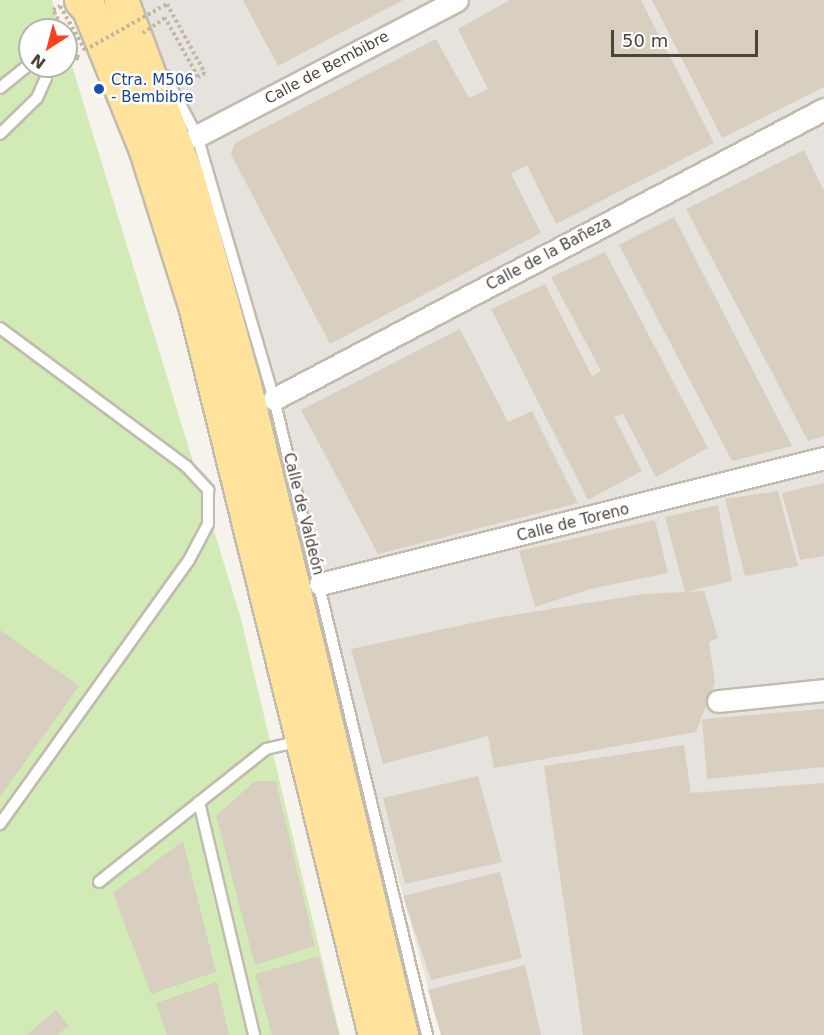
<!DOCTYPE html>
<meta charset="utf-8">
<style>
body{margin:0}
#map{position:relative;width:824px;height:1035px;overflow:hidden;background:#f6f3ec;font-family:"DejaVu Sans",sans-serif}
div>[style]{position:absolute}
[style*='--x']{left:calc(var(--x)*1px);top:calc(var(--y)*1px);width:calc(var(--w)*1px);rotate:calc(var(--a)*1deg)}
.industrial>*{inset:0;background:#e6e2dd}
.green>*{inset:0;background:#d2eab5}
.parking>*{inset:0;background:#e5e3e0}
.building>*{inset:0;background:#d8cfc1}
.path>*{height:4px;margin-top:-2px;transform-origin:0;background:repeating-linear-gradient(90deg,#c4b79f 0 3px,transparent 0 6px)}
.roads{filter:drop-shadow(2px 0 #c2bbae) drop-shadow(-2px 0 #c2bbae) drop-shadow(0 2px #c2bbae) drop-shadow(0 -2px #c2bbae)}
.service>*{height:10px;margin:-5px;padding:0 5px;transform-origin:5px;border-radius:5px;background:#fff}
.minor>*{height:21px;margin:-10.5px;padding:0 10.5px;transform-origin:10.5px;border-radius:10.5px;background:#fff}
.primary>*{height:33px;margin:-16.5px;padding:0 16.5px;transform-origin:16.5px;border-radius:16.5px;background:#ffe39c}
.path-bridge>*{height:4px;margin-top:-2px;transform-origin:0;background:repeating-linear-gradient(90deg,#c4b79f 0 3px,transparent 0 6px)}
.dots>*{width:16px;height:16px;translate:-50% -50%;box-sizing:border-box;border:3px solid #fff;border-radius:50%}
span{translate:-50% -50%;white-space:nowrap;text-align:center;line-height:1.15;-webkit-text-stroke:4.5px #fff;paint-order:stroke}
.street-label{font-size:15px;color:#4b4439}
.transit-label{font-size:15px;color:#164399}
.left{translate:0 -50%;text-align:left}
.north{position:absolute;left:18px;top:18px;width:60px;height:60px;box-sizing:border-box;background:#fff;border:2px solid #b7b4b0;border-radius:50%;rotate:216deg;font-size:16px;font-weight:700;line-height:24px;text-align:center;color:#4b4439}
.north::after{content:'';display:block;margin:auto;width:21px;height:27px;background:#fc3f1d;clip-path:polygon(50% 0,100% 100%,50% 72%,0 100%)}
.scale{position:absolute;left:611px;top:30px;width:147px;height:27px;box-sizing:border-box;border:3px solid #4b4439;border-top:0;padding-left:8px;font-size:18px;line-height:21px;white-space:nowrap;color:#4b4439;-webkit-text-stroke:4px #fff;paint-order:stroke}
</style>
<div id="map">
<div class="industrial">
<div style="clip-path:polygon(140px 0,824px 0,824px 1035px,441px 1035px,253px 344px)"></div>
</div>
<div class="green">
<div style="clip-path:polygon(0 0,52px 0,61px 30px,30px 30px,30px 66px,66px 66px,66px 46px,241px 619px,340px 1035px,0 1035px)"></div>
</div>
<div class="parking">
<div style="clip-path:polygon(824px 565px,824px 671px,721px 689px,703px 587px)"></div>
</div>
<div class="building">
<div style="clip-path:polygon(243px 0,403px 0,278px 66px)"></div>
<div style="clip-path:polygon(510px 0,641px 0,714px 143px,556px 224px,527px 165px,511px 174px,541px 233px,330px 344px,231px 154px,235px 143px,436px 39px,469px 98px,488px 89px,458px 29px)"></div>
<div style="clip-path:polygon(652px 0,824px 0,824px 87px,722px 138px)"></div>
<div style="clip-path:polygon(804px 150px,824px 191px,824px 436px,808px 441px,686px 209px)"></div>
<div style="clip-path:polygon(674px 217px,792px 446px,732px 461px,619px 245px)"></div>
<div style="clip-path:polygon(605px 252px,708px 448px,656px 477px,623px 414px,614px 417px,642px 471px,588px 500px,491px 309px,545px 284px,592px 376px,601px 371px,551px 277px)"></div>
<div style="clip-path:polygon(460px 329px,508px 422px,532px 411px,578px 503px,378px 554px,301px 410px)"></div>
<div style="clip-path:polygon(824px 483px,824px 556px,800px 560px,782px 493px)"></div>
<div style="clip-path:polygon(778px 491px,798px 566px,745px 576px,725px 499px)"></div>
<div style="clip-path:polygon(718px 505px,732px 581px,685px 592px,704px 591px,718px 638px,709px 642px,715px 683px,696px 732px,494px 768px,488px 736px,383px 764px,351px 649px,495px 618px,643px 594px,685px 592px,665px 517px)"></div>
<div style="clip-path:polygon(655px 520px,668px 573px,590px 589px,535px 607px,519px 551px)"></div>
<div style="clip-path:polygon(0 630px,79px 686px,0 797px)"></div>
<div style="clip-path:polygon(824px 709px,824px 767px,707px 779px,702px 719px)"></div>
<div style="clip-path:polygon(684px 745px,691px 793px,824px 783px,824px 1035px,583px 1035px,544px 766px)"></div>
<div style="clip-path:polygon(478px 776px,502px 862px,405px 884px,383px 798px)"></div>
<div style="clip-path:polygon(255px 781px,276px 781px,315px 946px,255px 965px,216px 816px)"></div>
<div style="clip-path:polygon(183px 841px,216px 972px,151px 994px,113px 893px)"></div>
<div style="clip-path:polygon(500px 872px,522px 958px,431px 980px,403px 896px)"></div>
<div style="clip-path:polygon(319px 956px,339px 1035px,272px 1035px,255px 974px)"></div>
<div style="clip-path:polygon(525px 965px,541px 1035px,441px 1035px,428px 990px)"></div>
<div style="clip-path:polygon(217px 982px,229px 1035px,167px 1035px,156px 1003px)"></div>
<div style="clip-path:polygon(56px 1010px,69px 1026px,57px 1035px,26px 1035px)"></div>
</div>
<div class="path">
<div style="--x:66;--y:34;--w:27;--a:62"></div>
<div style="--x:79;--y:58;--w:13;--a:171"></div>
</div>
<div class="roads">
<div class="service">
<div style="--x:165;--y:76;--w:68;--a:61.9"></div>
<div style="--x:197;--y:136;--w:274;--a:73.7"></div>
<div style="--x:274;--y:399;--w:654;--a:76.47"></div>
<div style="--x:0;--y:88;--w:38;--a:-39"></div>
<div style="--x:0;--y:134;--w:52;--a:-44.2"></div>
<div style="--x:37;--y:98;--w:22;--a:-66"></div>
<div style="--x:46;--y:78;--w:12;--a:-95"></div>
<div style="--x:0;--y:328;--w:232;--a:36.6"></div>
<div style="--x:186;--y:466;--w:33;--a:47"></div>
<div style="--x:208;--y:490;--w:34;--a:90"></div>
<div style="--x:208;--y:524;--w:41;--a:117.8"></div>
<div style="--x:189;--y:560;--w:325;--a:125.6"></div>
<div style="--x:199;--y:802;--w:239;--a:76.7"></div>
<div style="--x:99;--y:882;--w:213;--a:-38.5"></div>
<div style="--x:266;--y:749;--w:35;--a:-13"></div>
</div>
<div class="minor">
<div style="--x:197;--y:136;--w:293;--a:-27.6"></div>
<div style="--x:274;--y:399;--w:622;--a:-27.8"></div>
<div style="--x:320;--y:584;--w:520;--a:-14.04"></div>
<div style="--x:718;--y:701;--w:107;--a:-5.9"></div>
</div>
<div class="primary">
<div style="--x:81;--y:0;--w:12;--a:48"></div>
<div style="--x:89;--y:9;--w:152;--a:68"></div>
<div style="--x:146;--y:150;--w:163;--a:72.5"></div>
<div style="--x:195;--y:305;--w:752;--a:76.15"></div>
<div style="--x:121;--y:0;--w:189;--a:69.6"></div>
<div style="--x:187;--y:177;--w:216;--a:74.7"></div>
<div style="--x:244;--y:385;--w:669;--a:76.42"></div>
</div>
</div>
<div class="path-bridge">
<div style="--x:64;--y:30;--w:23;--a:-119"></div>
<div style="--x:53;--y:10;--w:8;--a:-30"></div>
<div style="--x:60;--y:6;--w:51;--a:60.4"></div>
<div style="--x:85;--y:50;--w:94;--a:-29.3"></div>
<div style="--x:167;--y:4;--w:79;--a:61.2"></div>
<div style="--x:205;--y:73;--w:8;--a:150"></div>
<div style="--x:198;--y:77;--w:68;--a:-119.2"></div>
<div style="--x:165;--y:18;--w:27;--a:146"></div>
</div>
<div class="dots">
<div style="left:99px;top:89px;background:#1a4fb4"></div>
</div>
<div class="street-label">
<span style="left:327px;top:68px;rotate:-28deg">Calle de Bembibre</span>
<span style="left:549px;top:254px;rotate:-28deg">Calle de la Bañeza</span>
<span style="left:303px;top:514px;rotate:76deg">Calle de Valdeón</span>
<span style="left:573px;top:523px;rotate:-14deg">Calle de Toreno</span>
</div>
<div class="transit-label">
<span class="left" style="left:111px;top:89px">Ctra. M506<br>- Bembibre</span>
</div>
<div class="north">N</div>
<div class="scale">50 m</div>
</div>
